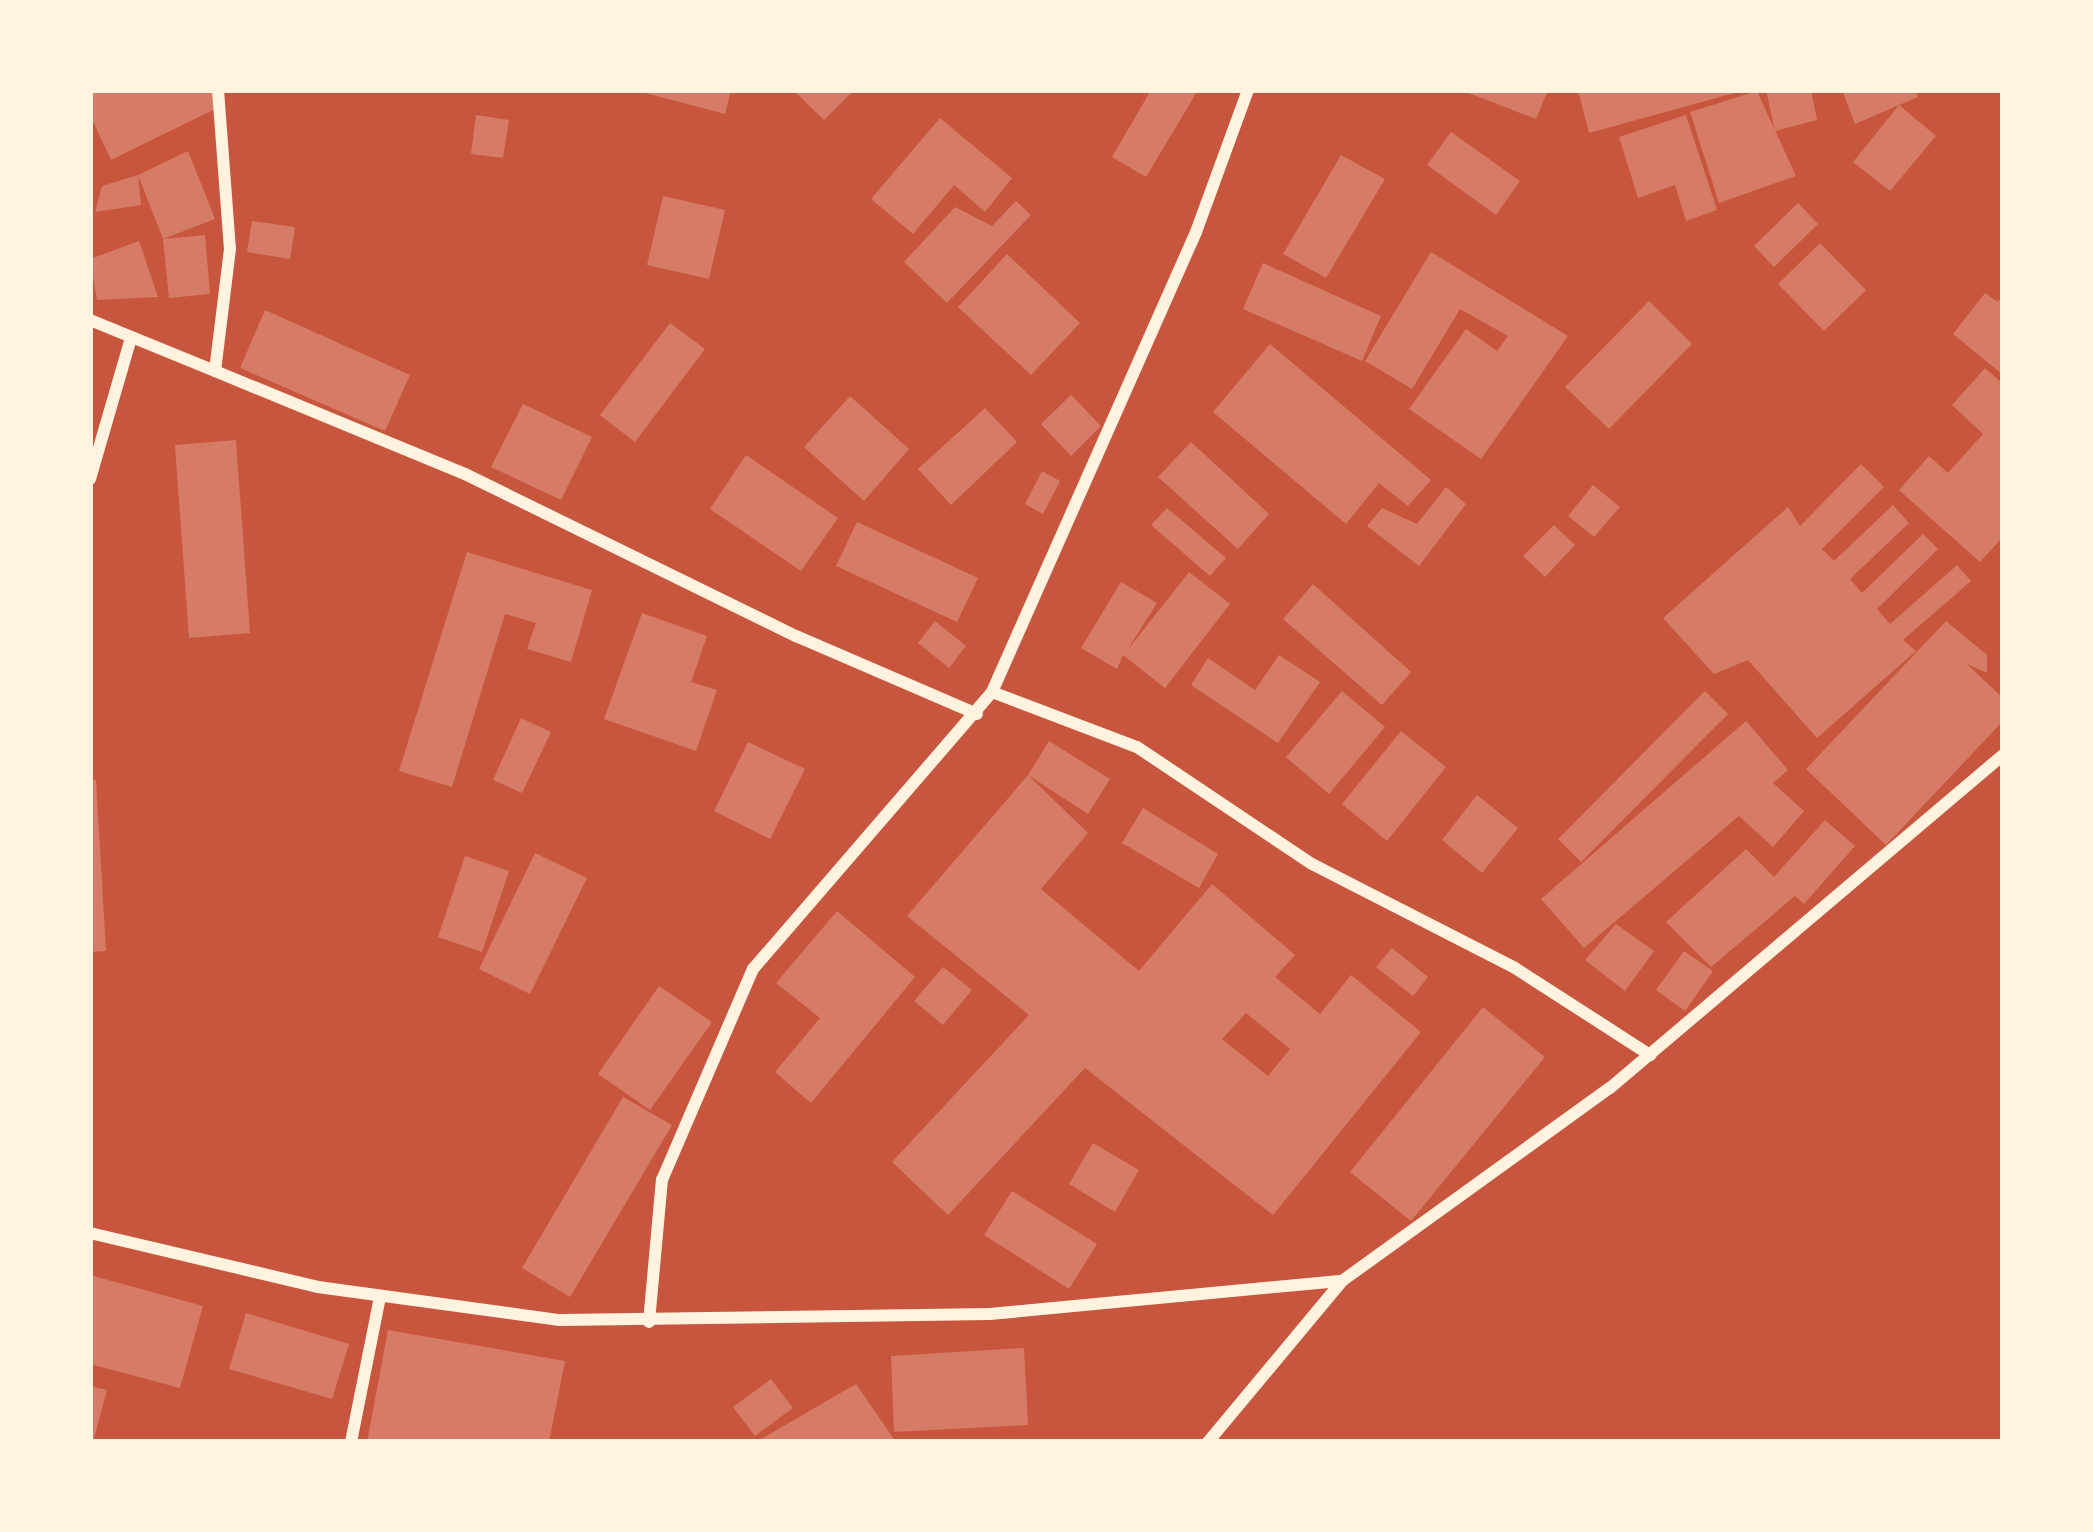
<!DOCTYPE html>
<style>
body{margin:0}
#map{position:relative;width:2093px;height:1532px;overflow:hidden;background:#c8553d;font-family:"Alegreya Sans",sans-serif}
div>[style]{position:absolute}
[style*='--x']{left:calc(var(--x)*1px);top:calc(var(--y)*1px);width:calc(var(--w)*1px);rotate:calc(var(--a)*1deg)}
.building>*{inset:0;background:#d67c66}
.minor>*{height:12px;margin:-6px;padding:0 6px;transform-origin:6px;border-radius:6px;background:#fff3e0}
span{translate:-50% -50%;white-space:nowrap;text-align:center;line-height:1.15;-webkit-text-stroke:9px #fff3e0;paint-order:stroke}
.frame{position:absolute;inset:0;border:93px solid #fff3e0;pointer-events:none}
</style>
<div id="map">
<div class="building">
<div style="clip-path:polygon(90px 90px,211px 90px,219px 107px,111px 160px,90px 115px)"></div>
<div style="clip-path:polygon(634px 90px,731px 90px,725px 114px)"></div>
<div style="clip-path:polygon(793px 90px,854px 90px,824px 120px)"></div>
<div style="clip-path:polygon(1151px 90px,1198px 90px,1146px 177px,1112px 157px)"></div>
<div style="clip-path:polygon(1461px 90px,1548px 90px,1536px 119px)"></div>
<div style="clip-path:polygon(1578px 90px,1742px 90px,1742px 91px,1589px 133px)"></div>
<div style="clip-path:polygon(1766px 90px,1811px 90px,1817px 120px,1775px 131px)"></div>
<div style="clip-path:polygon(1842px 90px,1915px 90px,1918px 97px,1855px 124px)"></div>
<div style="clip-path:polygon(1757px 91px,1796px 176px,1719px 203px,1690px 112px)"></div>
<div style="clip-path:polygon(1899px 105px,1936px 136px,1890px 191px,1853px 162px)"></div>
<div style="clip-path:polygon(476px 115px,509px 120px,503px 158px,471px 154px)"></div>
<div style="clip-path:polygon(1686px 115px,1717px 210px,1686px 221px,1675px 185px,1638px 198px,1619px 137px)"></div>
<div style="clip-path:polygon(940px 118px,1012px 178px,985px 212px,954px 185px,913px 234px,871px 199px)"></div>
<div style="clip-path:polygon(1451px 132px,1520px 181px,1496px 215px,1427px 165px)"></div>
<div style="clip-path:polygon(188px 151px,215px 219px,163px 239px,138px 175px)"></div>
<div style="clip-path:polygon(1341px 155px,1385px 179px,1326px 278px,1283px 254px)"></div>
<div style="clip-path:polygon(138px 175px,141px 205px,95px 212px,102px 186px)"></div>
<div style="clip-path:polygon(663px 196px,725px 210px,709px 279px,647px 265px)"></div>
<div style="clip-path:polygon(1016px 201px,1031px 215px,947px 303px,904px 262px,955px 207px,992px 226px)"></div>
<div style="clip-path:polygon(1798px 203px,1818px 224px,1774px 267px,1754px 246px)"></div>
<div style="clip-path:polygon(252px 221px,295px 227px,290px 259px,247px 252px)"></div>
<div style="clip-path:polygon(205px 235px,210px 294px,169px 298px,163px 239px)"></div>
<div style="clip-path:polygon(139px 241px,158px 297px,97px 300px,90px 259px)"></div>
<div style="clip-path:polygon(1820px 243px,1866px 290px,1824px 331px,1778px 284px)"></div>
<div style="clip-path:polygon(1431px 252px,1568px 336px,1481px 459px,1409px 409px,1466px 329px,1497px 351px,1508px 336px,1460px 309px,1412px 389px,1365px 361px)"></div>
<div style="clip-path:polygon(1007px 254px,1080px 323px,1031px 375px,958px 307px)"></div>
<div style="clip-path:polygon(1263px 263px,1381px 316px,1362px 361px,1243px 309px)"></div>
<div style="clip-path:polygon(1985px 293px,1998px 302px,2003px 296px,2003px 375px,1953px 334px)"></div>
<div style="clip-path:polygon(1649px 301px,1692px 344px,1609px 429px,1565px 387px)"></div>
<div style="clip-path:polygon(265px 310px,410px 375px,385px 431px,240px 368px)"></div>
<div style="clip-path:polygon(670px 323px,705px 349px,635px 442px,600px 415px)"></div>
<div style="clip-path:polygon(1270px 344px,1431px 480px,1408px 506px,1379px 483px,1346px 524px,1213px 412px)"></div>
<div style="clip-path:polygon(1985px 368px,2003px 384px,2003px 537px,1980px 562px,1899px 490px,1929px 456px,1948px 473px,1983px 434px,1952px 405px)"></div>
<div style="clip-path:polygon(1071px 395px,1101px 426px,1071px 456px,1041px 424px)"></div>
<div style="clip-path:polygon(850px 396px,909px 449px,864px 501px,804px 447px)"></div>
<div style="clip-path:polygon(523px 404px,592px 437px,561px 500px,491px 467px)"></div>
<div style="clip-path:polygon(985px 408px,1017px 442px,951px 505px,918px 469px)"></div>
<div style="clip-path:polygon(236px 440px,250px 633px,189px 638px,175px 445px)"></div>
<div style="clip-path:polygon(1191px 442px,1269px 514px,1238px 549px,1158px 477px)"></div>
<div style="clip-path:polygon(746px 455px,838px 518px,801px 571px,710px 509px)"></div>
<div style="clip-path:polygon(1861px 464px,1884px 487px,1822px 549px,1834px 561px,1893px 505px,1909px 523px,1850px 579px,1862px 593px,1923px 534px,1938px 549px,1877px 609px,1890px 624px,1957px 565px,1971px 581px,1903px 640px,1916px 651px,1817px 738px,1748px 660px,1714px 674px,1663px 618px,1788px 507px,1800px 526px)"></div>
<div style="clip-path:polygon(1042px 471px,1060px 481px,1043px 514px,1025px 504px)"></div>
<div style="clip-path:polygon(1593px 485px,1620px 507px,1594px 537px,1568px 516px)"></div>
<div style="clip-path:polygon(1446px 487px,1466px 504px,1419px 566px,1367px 526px,1382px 508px,1417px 524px)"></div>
<div style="clip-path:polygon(1167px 508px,1226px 558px,1210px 576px,1151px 525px)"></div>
<div style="clip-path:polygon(857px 522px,978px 578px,957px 622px,836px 566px)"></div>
<div style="clip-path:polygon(1554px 525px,1575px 545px,1545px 577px,1523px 556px)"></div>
<div style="clip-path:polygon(467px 552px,592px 590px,571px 662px,527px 649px,536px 623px,505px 614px,452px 787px,399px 771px)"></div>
<div style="clip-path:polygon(1189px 572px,1230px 604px,1165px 688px,1123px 655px,1117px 669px,1081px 648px,1121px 582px,1157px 603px,1126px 652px)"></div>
<div style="clip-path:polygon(1313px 584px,1411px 672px,1382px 705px,1283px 619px)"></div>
<div style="clip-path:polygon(642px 613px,707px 636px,691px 682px,717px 690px,696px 751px,604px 719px)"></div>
<div style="clip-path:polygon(935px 621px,966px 646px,949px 668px,918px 643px)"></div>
<div style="clip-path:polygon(1946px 621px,1987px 655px,1987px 673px,1967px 664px,2003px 698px,2003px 721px,1886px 845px,1806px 769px)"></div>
<div style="clip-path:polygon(1279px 655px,1320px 682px,1278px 743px,1191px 685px,1208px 658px,1255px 690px)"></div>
<div style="clip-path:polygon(1342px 691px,1385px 727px,1329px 794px,1286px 757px)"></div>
<div style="clip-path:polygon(1705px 691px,1728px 714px,1581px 862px,1558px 839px)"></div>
<div style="clip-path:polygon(521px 718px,551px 732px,522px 793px,493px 780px)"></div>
<div style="clip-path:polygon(1746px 721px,1788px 770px,1773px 783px,1804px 811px,1773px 847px,1739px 816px,1584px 948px,1541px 899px)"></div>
<div style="clip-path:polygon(1401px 731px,1446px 767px,1387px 841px,1342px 804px)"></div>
<div style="clip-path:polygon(1049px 741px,1110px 779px,1088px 814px,1028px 775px)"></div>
<div style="clip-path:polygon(748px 742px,805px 769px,770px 839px,714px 811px)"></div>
<div style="clip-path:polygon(evenodd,1028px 775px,1088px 833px,1041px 889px,1139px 971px,1212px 884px,1295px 955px,1275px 977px,1320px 1014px,1351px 975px,1421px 1032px,1273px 1215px,1085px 1068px,948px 1215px,892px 1162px,1029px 1015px,907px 916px,1028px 775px,1246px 1013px,1290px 1049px,1268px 1076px,1222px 1039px,1246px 1013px)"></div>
<div style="clip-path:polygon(96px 780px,106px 951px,90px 952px,90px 781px)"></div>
<div style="clip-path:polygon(1477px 795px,1518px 828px,1482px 873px,1442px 840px)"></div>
<div style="clip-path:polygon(1143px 808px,1218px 854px,1199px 888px,1122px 843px)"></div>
<div style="clip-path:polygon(1825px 820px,1855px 846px,1804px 904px,1795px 896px,1711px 967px,1666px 922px,1746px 849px,1774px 877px)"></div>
<div style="clip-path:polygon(535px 853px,587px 878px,530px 994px,479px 969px)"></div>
<div style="clip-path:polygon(465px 856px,509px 871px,482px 952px,438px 937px)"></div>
<div style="clip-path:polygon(837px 911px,915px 977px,811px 1103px,775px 1072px,820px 1018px,776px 983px)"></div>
<div style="clip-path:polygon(1616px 924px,1654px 951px,1625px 991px,1585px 960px)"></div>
<div style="clip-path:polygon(1392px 948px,1428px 977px,1413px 996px,1376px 967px)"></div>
<div style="clip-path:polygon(1684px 951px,1713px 971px,1685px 1011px,1656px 990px)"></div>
<div style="clip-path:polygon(943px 967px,972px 990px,943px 1025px,914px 1001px)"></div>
<div style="clip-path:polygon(659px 986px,712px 1022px,650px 1110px,598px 1074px)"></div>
<div style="clip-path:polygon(1483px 1007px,1545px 1057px,1411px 1221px,1350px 1172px)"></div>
<div style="clip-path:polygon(623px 1097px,672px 1125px,570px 1297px,522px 1268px)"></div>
<div style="clip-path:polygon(1093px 1143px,1139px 1170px,1115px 1212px,1069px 1184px)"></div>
<div style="clip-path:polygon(1012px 1191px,1097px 1244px,1069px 1289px,984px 1235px)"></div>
<div style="clip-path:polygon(90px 1275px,203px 1306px,180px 1388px,90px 1364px)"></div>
<div style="clip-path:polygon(246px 1313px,349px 1344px,332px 1399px,229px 1369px)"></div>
<div style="clip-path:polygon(388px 1330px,565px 1361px,549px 1442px,367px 1442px)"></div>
<div style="clip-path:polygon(1024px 1348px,1028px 1425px,894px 1432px,891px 1356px)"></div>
<div style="clip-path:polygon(771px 1379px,793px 1408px,755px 1436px,733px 1407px)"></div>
<div style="clip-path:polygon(856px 1384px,896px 1442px,756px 1442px)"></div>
<div style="clip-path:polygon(90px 1386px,107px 1390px,93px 1442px,90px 1442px)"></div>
</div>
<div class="minor">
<div style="--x:218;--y:90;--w:159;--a:85.7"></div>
<div style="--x:230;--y:249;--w:123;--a:97"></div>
<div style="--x:215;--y:371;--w:270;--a:22.4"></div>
<div style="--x:465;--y:474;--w:369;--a:26.1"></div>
<div style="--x:796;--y:636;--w:197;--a:23.3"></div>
<div style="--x:90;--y:320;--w:135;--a:22.2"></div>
<div style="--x:90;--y:479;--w:144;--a:-73.8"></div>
<div style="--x:992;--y:692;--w:155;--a:20.8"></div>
<div style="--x:1137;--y:747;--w:211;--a:33.8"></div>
<div style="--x:1312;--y:864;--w:228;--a:27.1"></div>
<div style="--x:1515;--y:968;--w:161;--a:32.8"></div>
<div style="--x:90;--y:1233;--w:234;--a:13.3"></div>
<div style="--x:318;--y:1287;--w:244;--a:7.8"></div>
<div style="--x:560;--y:1320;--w:430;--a:-0.8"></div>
<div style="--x:990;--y:1314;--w:354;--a:-5.4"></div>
<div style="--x:649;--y:1322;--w:143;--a:-84.8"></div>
<div style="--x:662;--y:1180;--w:230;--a:-66.7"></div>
<div style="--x:753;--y:969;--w:366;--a:-49.2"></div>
<div style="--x:992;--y:692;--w:503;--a:-66.08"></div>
<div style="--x:1196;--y:232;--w:151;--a:-69.9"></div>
<div style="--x:351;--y:1442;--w:148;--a:-78.7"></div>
<div style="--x:1208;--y:1442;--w:209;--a:-50.2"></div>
<div style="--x:1342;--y:1281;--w:330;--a:-35.8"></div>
<div style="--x:1610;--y:1088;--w:515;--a:-40.28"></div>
</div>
<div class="frame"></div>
</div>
